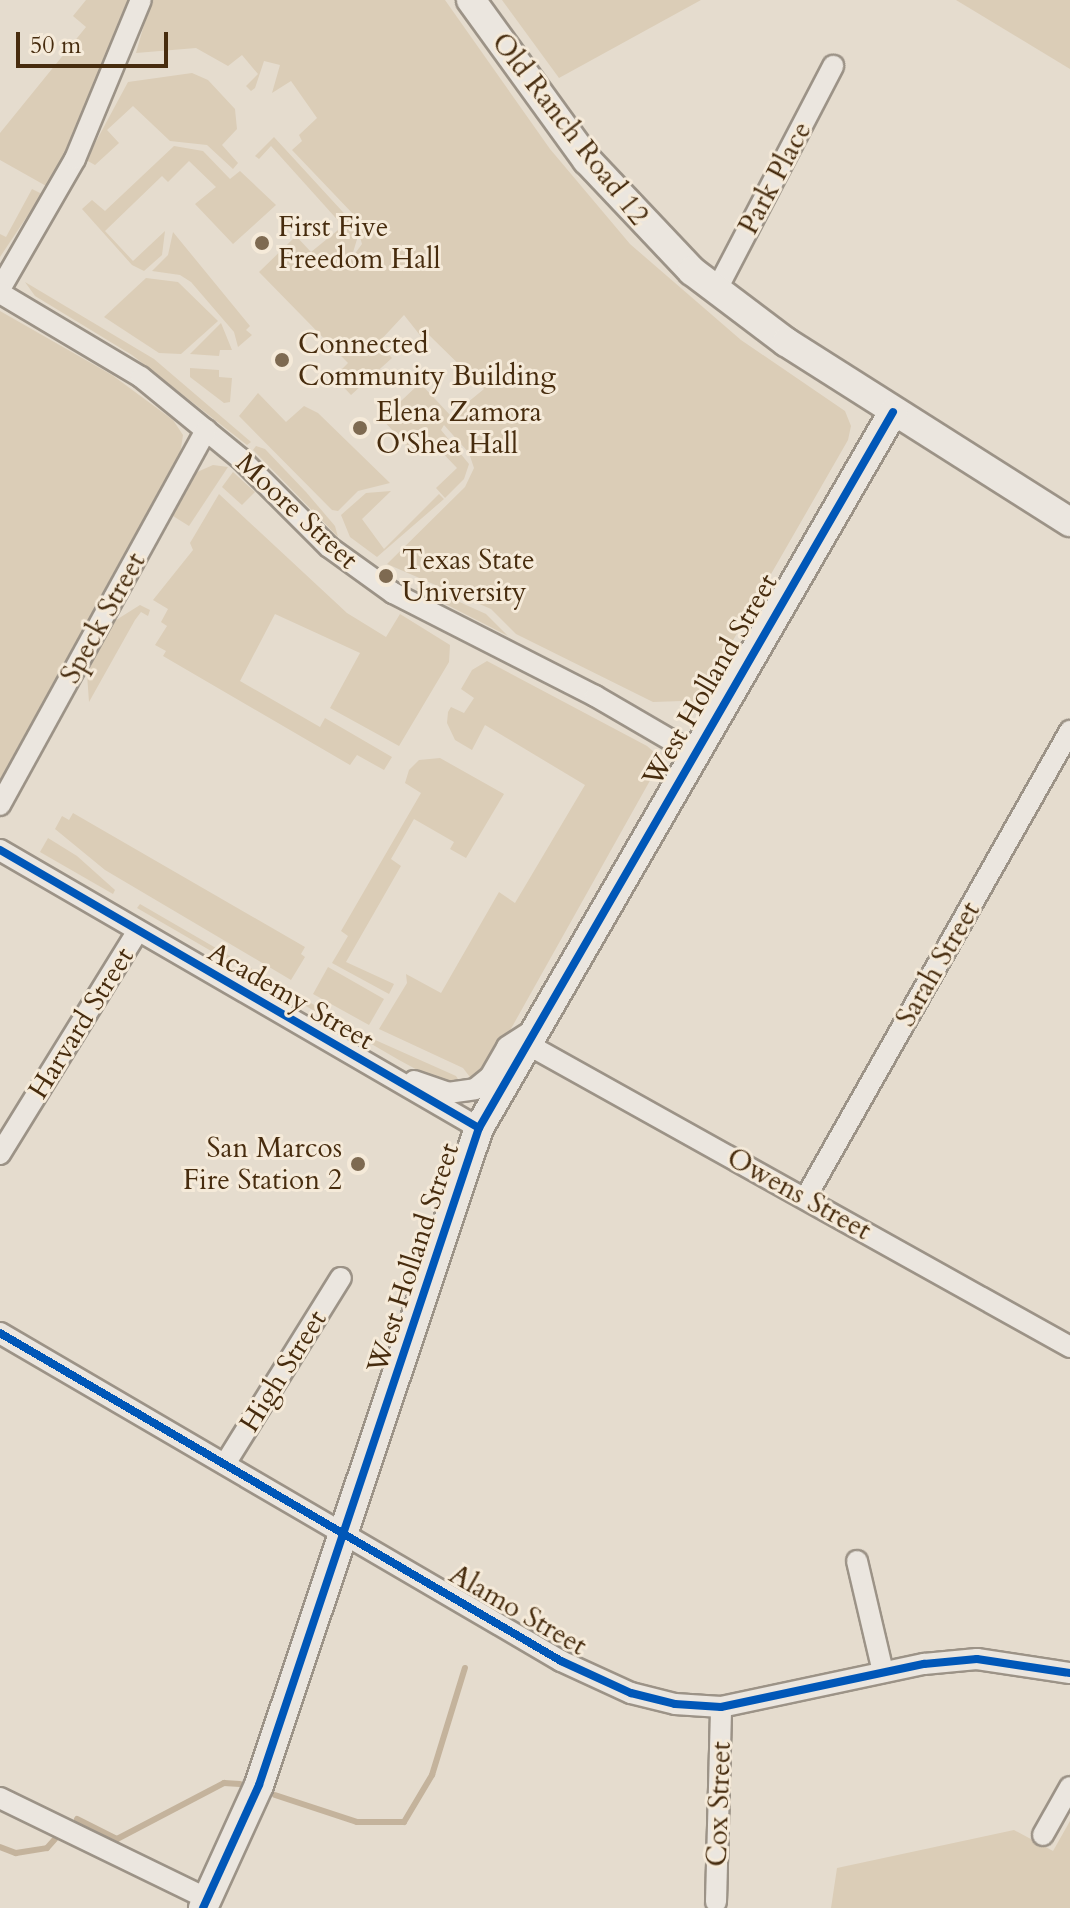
<!DOCTYPE html>
<style>
body{margin:0}
#map{position:relative;width:1070px;height:1908px;overflow:hidden;background:#e5dcce;font-family:Cardo,serif}
div>[style]{position:absolute}
[style*='--x']{left:calc(var(--x)*1px);top:calc(var(--y)*1px);width:calc(var(--w)*1px);rotate:calc(var(--a)*1deg)}
.green>*{inset:0;background:#dbcdb7}
.stream>*{height:6px;margin:-3px;padding:0 3px;transform-origin:3px;border-radius:3px;background:#c4b39c}
.roads{filter:drop-shadow(2px 0 #9c9387) drop-shadow(-2px 0 #9c9387) drop-shadow(0 2px #9c9387) drop-shadow(0 -2px #9c9387)}
.street>*{height:20px;margin:-10px;padding:0 10px;transform-origin:10px;border-radius:10px;background:#ebe6df}
.secondary>*{height:28px;margin:-14px;padding:0 14px;transform-origin:14px;border-radius:14px;background:#ebe6df}
.cycleway>*{height:8px;margin:-4px;padding:0 4px;transform-origin:4px;border-radius:4px;background:#0057b8}
.dots>*{width:22px;height:22px;translate:-50% -50%;box-sizing:border-box;border:4px solid #f5ead9;border-radius:50%}
span{translate:-50% -50%;white-space:nowrap;text-align:center;line-height:1.15;-webkit-text-stroke:6px #f5ead9;paint-order:stroke}
.street-label{font-size:28px;color:#472c0e}
.poi-label{font-size:28px;color:#472c0e}
.left{translate:0 -50%;text-align:left}
.right{translate:-100% -50%;text-align:right}
.scale{position:absolute;left:16px;top:32px;width:152px;height:36px;box-sizing:border-box;border:4px solid #472c0e;border-top:0;padding-left:10px;font-size:24px;line-height:28px;white-space:nowrap;color:#472c0e;-webkit-text-stroke:6px #f5ead9;paint-order:stroke}
</style>
<div id="map">
<div class="green">
<div style="clip-path:polygon(86px 0,131px 0,128px 19px,48px 187px,0 160px,0 133px,86px 27px,73px 16px)"></div>
<div style="clip-path:polygon(151px 0,445px 0,550px 149px,630px 244px,741px 340px,845px 411px,851px 426px,848px 440px,693px 710px,685px 714px,690px 706px,682px 701px,653px 702px,516px 634px,491px 609px,387px 564px,465px 487px,474px 468px,469px 453px,444px 425px,441px 430px,469px 464px,464px 479px,445px 498px,436px 488px,457px 468px,431px 441px,415px 455px,382px 419px,420px 383px,451px 416px,484px 389px,429px 335px,423px 339px,404px 315px,378px 343px,392px 358px,351px 395px,334px 377px,348px 363px,259px 272px,296px 236px,311px 252px,343px 226px,271px 146px,259px 159px,255px 156px,274px 137px,353px 223px,358px 236px,351px 259px,362px 244px,354px 215px,292px 150px,302px 141px,299px 135px,317px 118px,291px 81px,272px 93px,280px 65px,264px 61px,255px 88px,251px 91px,246px 86px,258px 74px,242px 55px,228px 66px,196px 48px,136px 53px)"></div>
<div style="clip-path:polygon(502px 0,701px 0,559px 78px)"></div>
<div style="clip-path:polygon(956px 0,1070px 0,1070px 69px)"></div>
<div style="clip-path:polygon(192px 73px,208px 80px,235px 109px,237px 129px,222px 145px,238px 163px,233px 169px,207px 145px,170px 141px,133px 106px,107px 130px,119px 143px,95px 165px,86px 160px,128px 82px)"></div>
<div style="clip-path:polygon(174px 146px,203px 151px,230px 179px,240px 171px,276px 205px,233px 244px,195px 204px,216px 187px,189px 161px,168px 182px,162px 176px,105px 231px,133px 261px,165px 231px,162px 255px,144px 271px,132px 265px,82px 209px,92px 200px,105px 211px)"></div>
<div style="clip-path:polygon(32px 189px,42px 194px,0 257px,0 234px,6px 237px)"></div>
<div style="clip-path:polygon(173px 232px,250px 326px,246px 330px,252px 335px,238px 347px,234px 332px,191px 282px,180px 275px,152px 271px,168px 255px)"></div>
<div style="clip-path:polygon(146px 278px,178px 282px,218px 321px,181px 354px,159px 353px,104px 317px)"></div>
<div style="clip-path:polygon(25px 282px,154px 359px,251px 442px,247px 445px,132px 355px,35px 296px)"></div>
<div style="clip-path:polygon(0 311px,112px 375px,173px 420px,183px 435px,180px 455px,0 780px)"></div>
<div style="clip-path:polygon(221px 323px,232px 350px,220px 350px,219px 356px,190px 354px)"></div>
<div style="clip-path:polygon(190px 368px,219px 370px,219px 377px,232px 378px,230px 402px,224px 403px,190px 377px)"></div>
<div style="clip-path:polygon(258px 393px,286px 422px,304px 406px,318px 413px,390px 483px,358px 491px,338px 511px,332px 510px,239px 416px)"></div>
<div style="clip-path:polygon(256px 446px,265px 449px,306px 492px,335px 526px,338px 537px,253px 450px)"></div>
<div style="clip-path:polygon(213px 465px,228px 467px,189px 526px,173px 516px,175px 508px,195px 473px)"></div>
<div style="clip-path:polygon(233px 472px,255px 492px,242px 505px,222px 487px)"></div>
<div style="clip-path:polygon(391px 491px,362px 519px,384px 549px,439px 494px,444px 499px,377px 557px,350px 537px,341px 515px,366px 493px)"></div>
<div style="clip-path:polygon(219px 494px,347px 613px,386px 637px,400px 614px,450px 645px,449px 662px,399px 746px,330px 708px,360px 653px,275px 614px,240px 681px,320px 727px,325px 718px,392px 757px,384px 770px,357px 755px,350px 765px,163px 656px,166px 651px,155px 645px,167px 626px,161px 622px,168px 609px,153px 600px,193px 550px,190px 543px)"></div>
<div style="clip-path:polygon(422px 585px,486px 614px,508px 636px,416px 589px)"></div>
<div style="clip-path:polygon(140px 605px,150px 610px,148px 616px,141px 612px,135px 620px,89px 702px,86px 660px,105px 627px)"></div>
<div style="clip-path:polygon(487px 661px,647px 746px,654px 752px,645px 768px,652px 771px,657px 763px,657px 768px,489px 1068px,473px 1081px,463px 1068px,379px 1029px,407px 983px,406px 974px,441px 993px,499px 892px,515px 903px,585px 785px,485px 725px,472px 750px,455px 740px,447px 723px,448px 712px,451px 707px,464px 713px,474px 698px,461px 689px,472px 670px)"></div>
<div style="clip-path:polygon(440px 758px,504px 794px,466px 858px,450px 849px,454px 842px,414px 819px,391px 859px,401px 866px,346px 962px,394px 984px,389px 994px,332px 963px,348px 936px,341px 931px,421px 793px,405px 783px,409px 770px,419px 760px)"></div>
<div style="clip-path:polygon(73px 813px,305px 947px,301px 954px,305px 957px,291px 980px,105px 870px,55px 829px,62px 816px,69px 820px)"></div>
<div style="clip-path:polygon(48px 838px,77px 856px,115px 890px,113px 894px,40px 852px)"></div>
<div style="clip-path:polygon(140px 904px,373px 1039px,456px 1076px,461px 1084px,432px 1078px,399px 1060px,137px 908px)"></div>
<div style="clip-path:polygon(328px 967px,384px 999px,369px 1025px,313px 994px)"></div>
<div style="clip-path:polygon(1070px 1821px,1070px 1908px,831px 1908px,837px 1868px,1014px 1830px,1053px 1851px)"></div>
</div>
<div class="stream">
<div style="--x:275;--y:1795;--w:86;--a:18.2"></div>
<div style="--x:357;--y:1822;--w:47;--a:0"></div>
<div style="--x:404;--y:1822;--w:55;--a:-59.2"></div>
<div style="--x:432;--y:1775;--w:112;--a:-72.9"></div>
<div style="--x:77;--y:1819;--w:45;--a:26.6"></div>
<div style="--x:117;--y:1839;--w:121;--a:-27.6"></div>
<div style="--x:224;--y:1783;--w:16;--a:4"></div>
<div style="--x:0;--y:1847;--w:17;--a:21"></div>
<div style="--x:16;--y:1853;--w:31;--a:-9"></div>
<div style="--x:47;--y:1848;--w:12;--a:-48"></div>
</div>
<div class="roads">
<div class="street">
<div style="--x:0;--y:289;--w:150;--a:-60"></div>
<div style="--x:75;--y:159;--w:172;--a:-67.5"></div>
<div style="--x:716;--y:291;--w:254;--a:-62.5"></div>
<div style="--x:0;--y:293;--w:164;--a:30.8"></div>
<div style="--x:141;--y:377;--w:128;--a:39.3"></div>
<div style="--x:240;--y:458;--w:126;--a:45"></div>
<div style="--x:329;--y:547;--w:79;--a:35.7"></div>
<div style="--x:393;--y:593;--w:227;--a:27"></div>
<div style="--x:595;--y:696;--w:113;--a:30.2"></div>
<div style="--x:0;--y:805;--w:428;--a:-61.2"></div>
<div style="--x:0;--y:850;--w:554;--a:30.13"></div>
<div style="--x:527;--y:1044;--w:622;--a:29.16"></div>
<div style="--x:414;--y:1081;--w:36;--a:19"></div>
<div style="--x:448;--y:1093;--w:27;--a:-8"></div>
<div style="--x:475;--y:1089;--w:19;--a:-39"></div>
<div style="--x:490;--y:1077;--w:34;--a:-60"></div>
<div style="--x:507;--y:1047;--w:33;--a:-33"></div>
<div style="--x:0;--y:1154;--w:261;--a:-58.3"></div>
<div style="--x:806;--y:1197;--w:536;--a:-60.47"></div>
<div style="--x:0;--y:1333;--w:650;--a:30.31"></div>
<div style="--x:561;--y:1661;--w:77;--a:24.6"></div>
<div style="--x:631;--y:1693;--w:45;--a:14"></div>
<div style="--x:675;--y:1704;--w:46;--a:3.7"></div>
<div style="--x:721;--y:1707;--w:208;--a:-12"></div>
<div style="--x:924;--y:1664;--w:53;--a:-5.4"></div>
<div style="--x:977;--y:1659;--w:94;--a:8.6"></div>
<div style="--x:225;--y:1464;--w:219;--a:-58.1"></div>
<div style="--x:857;--y:1561;--w:114;--a:76.8"></div>
<div style="--x:0;--y:1798;--w:231;--a:25.9"></div>
<div style="--x:1043;--y:1835;--w:55;--a:-60.6"></div>
<div style="--x:716;--y:1902;--w:195;--a:-88.5"></div>
</div>
<div class="secondary">
<div style="--x:471;--y:0;--w:198;--a:54.1"></div>
<div style="--x:587;--y:160;--w:153;--a:46.6"></div>
<div style="--x:692;--y:271;--w:118;--a:37.1"></div>
<div style="--x:786;--y:342;--w:336;--a:32.4"></div>
<div style="--x:203;--y:1908;--w:135;--a:-65.5"></div>
<div style="--x:259;--y:1785;--w:693;--a:-71.49"></div>
<div style="--x:479;--y:1128;--w:827;--a:-59.96"></div>
</div>
</div>
<div class="cycleway">
<div style="--x:0;--y:850;--w:554;--a:30.13"></div>
<div style="--x:0;--y:1333;--w:650;--a:30.31"></div>
<div style="--x:561;--y:1661;--w:77;--a:24.6"></div>
<div style="--x:631;--y:1693;--w:45;--a:14"></div>
<div style="--x:675;--y:1704;--w:46;--a:3.7"></div>
<div style="--x:721;--y:1707;--w:208;--a:-12"></div>
<div style="--x:924;--y:1664;--w:53;--a:-5.4"></div>
<div style="--x:977;--y:1659;--w:94;--a:8.6"></div>
<div style="--x:203;--y:1908;--w:135;--a:-65.5"></div>
<div style="--x:259;--y:1785;--w:693;--a:-71.49"></div>
<div style="--x:479;--y:1128;--w:827;--a:-59.96"></div>
</div>
<div class="dots">
<div style="left:262px;top:243px;background:#7e6a51"></div>
<div style="left:282px;top:360px;background:#7e6a51"></div>
<div style="left:360px;top:428px;background:#7e6a51"></div>
<div style="left:386px;top:576px;background:#7e6a51"></div>
<div style="left:358px;top:1164px;background:#7e6a51"></div>
</div>
<div class="street-label">
<span style="left:570px;top:129px;rotate:52deg">Old Ranch Road 12</span>
<span style="left:775px;top:178px;rotate:-62deg">Park Place</span>
<span style="left:297px;top:511px;rotate:43deg">Moore Street</span>
<span style="left:103px;top:618px;rotate:-61deg">Speck Street</span>
<span style="left:710px;top:680px;rotate:-60deg">West Holland Street</span>
<span style="left:938px;top:964px;rotate:-60deg">Sarah Street</span>
<span style="left:291px;top:996px;rotate:30deg">Academy Street</span>
<span style="left:81px;top:1023px;rotate:-58deg">Harvard Street</span>
<span style="left:799px;top:1194px;rotate:29deg">Owens Street</span>
<span style="left:413px;top:1258px;rotate:-72deg">West Holland Street</span>
<span style="left:283px;top:1371px;rotate:-58deg">High Street</span>
<span style="left:518px;top:1610px;rotate:30deg">Alamo Street</span>
<span style="left:719px;top:1804px;rotate:-88deg">Cox Street</span>
</div>
<div class="poi-label">
<span class="left" style="left:278px;top:243px">First Five<br>Freedom Hall</span>
<span class="left" style="left:298px;top:360px">Connected<br>Community Building</span>
<span class="left" style="left:376px;top:428px">Elena Zamora<br>O'Shea Hall</span>
<span class="left" style="left:402px;top:576px">Texas State<br>University</span>
<span class="right" style="left:342px;top:1164px">San Marcos<br>Fire Station 2</span>
</div>
<div class="scale">50 m</div>
</div>
